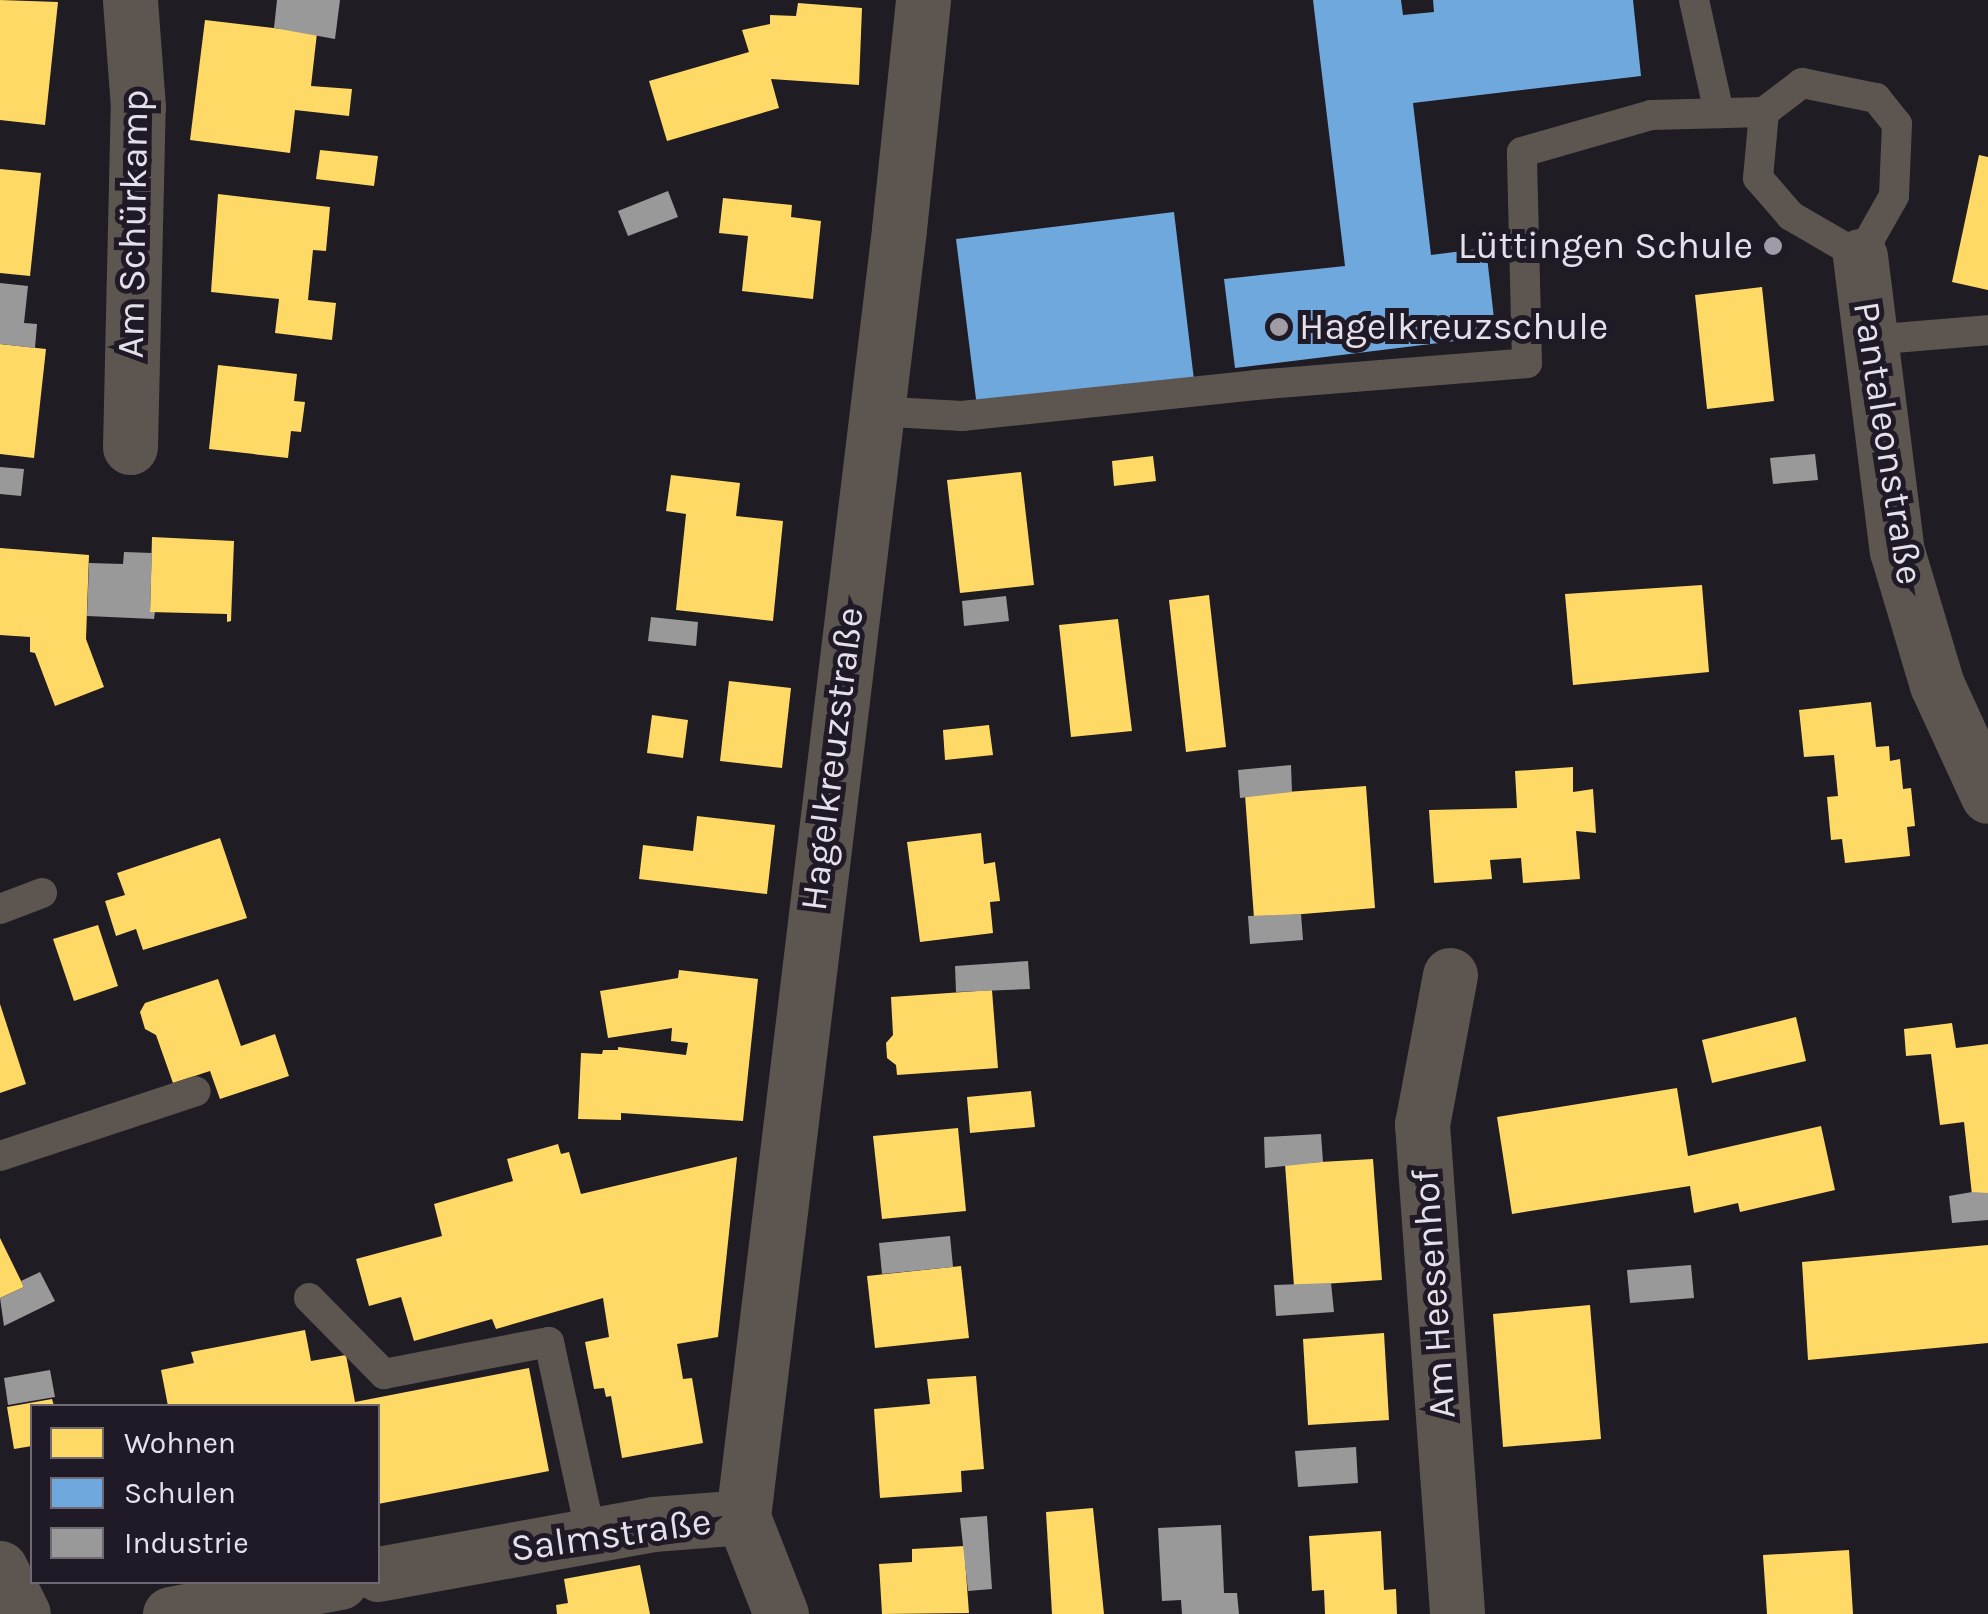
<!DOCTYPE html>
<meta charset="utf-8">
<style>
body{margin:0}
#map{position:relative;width:1988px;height:1614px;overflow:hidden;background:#201c23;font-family:Karla,sans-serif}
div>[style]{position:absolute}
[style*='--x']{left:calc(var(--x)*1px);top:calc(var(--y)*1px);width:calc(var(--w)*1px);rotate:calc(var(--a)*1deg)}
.homes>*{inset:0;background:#ffd966}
.schools>*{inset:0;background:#6fa8dc}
.industry>*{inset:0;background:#999}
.service>*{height:30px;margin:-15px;padding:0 15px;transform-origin:15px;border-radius:15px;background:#5c5550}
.minor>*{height:55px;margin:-27.5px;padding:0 27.5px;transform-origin:27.5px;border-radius:27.5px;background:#5c5550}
.dots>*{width:28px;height:28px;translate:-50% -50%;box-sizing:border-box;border:5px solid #201926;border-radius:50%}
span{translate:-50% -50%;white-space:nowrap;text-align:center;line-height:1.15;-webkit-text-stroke:10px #201926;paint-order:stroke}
.street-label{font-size:38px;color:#e5e0e9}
.poi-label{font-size:38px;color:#e5e0e9}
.right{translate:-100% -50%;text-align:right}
.left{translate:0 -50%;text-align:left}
.legend{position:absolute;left:30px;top:1404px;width:350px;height:180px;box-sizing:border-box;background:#201926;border:2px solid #6f6974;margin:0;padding:12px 18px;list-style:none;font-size:30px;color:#e5e0e9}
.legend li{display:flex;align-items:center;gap:20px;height:50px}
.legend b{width:50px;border:2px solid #6f6974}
</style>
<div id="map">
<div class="homes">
<div style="clip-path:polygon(0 0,58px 2px,45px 125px,0 120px)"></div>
<div style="clip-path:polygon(798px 3px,862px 8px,859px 85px,771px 79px,779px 108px,667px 141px,649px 81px,749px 52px,742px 30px,770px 24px,770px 15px,796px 16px)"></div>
<div style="clip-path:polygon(205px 20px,317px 33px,311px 86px,352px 89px,349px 116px,295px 110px,290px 153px,190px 140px)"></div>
<div style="clip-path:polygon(320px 150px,378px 156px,374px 186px,316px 179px)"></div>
<div style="clip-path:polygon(1979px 155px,1988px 157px,1988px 290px,1952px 282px)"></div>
<div style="clip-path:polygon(0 169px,41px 173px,30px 276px,0 273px)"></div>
<div style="clip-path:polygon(218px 194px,330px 207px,326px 251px,313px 250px,308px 300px,336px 303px,332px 340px,275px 333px,279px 299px,211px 292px)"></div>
<div style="clip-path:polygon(723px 198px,792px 205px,791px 217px,821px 221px,813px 299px,742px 291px,748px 236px,719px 233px)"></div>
<div style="clip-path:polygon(1762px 287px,1774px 401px,1707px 409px,1695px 295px)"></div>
<div style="clip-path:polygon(0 344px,46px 349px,34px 458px,0 454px)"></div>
<div style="clip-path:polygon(218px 365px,297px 374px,294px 401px,305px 402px,301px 432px,291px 431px,288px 458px,209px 449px)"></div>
<div style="clip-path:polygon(1153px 456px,1156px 481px,1114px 486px,1112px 461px)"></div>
<div style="clip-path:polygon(1021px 472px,1034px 585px,960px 593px,947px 480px)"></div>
<div style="clip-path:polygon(671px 475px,740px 483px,736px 516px,783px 521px,773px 621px,676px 610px,686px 514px,666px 511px)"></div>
<div style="clip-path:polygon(152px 537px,234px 541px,231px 621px,227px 622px,227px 614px,150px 612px)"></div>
<div style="clip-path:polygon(0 548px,89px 555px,86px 639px,104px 687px,55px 706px,35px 653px,30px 652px,30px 637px,0 635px)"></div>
<div style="clip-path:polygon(1702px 585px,1709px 672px,1573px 685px,1565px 594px)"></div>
<div style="clip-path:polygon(1209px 595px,1226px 747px,1186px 752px,1169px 600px)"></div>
<div style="clip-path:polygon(1118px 619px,1132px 731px,1071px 737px,1059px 625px)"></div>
<div style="clip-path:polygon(729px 681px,791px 688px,782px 768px,720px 761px)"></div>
<div style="clip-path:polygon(1871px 702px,1876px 747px,1889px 746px,1890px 761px,1900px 759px,1903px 789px,1911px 788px,1915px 826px,1907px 827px,1910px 856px,1845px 863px,1842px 839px,1831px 840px,1827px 797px,1838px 796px,1834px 755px,1804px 757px,1799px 710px)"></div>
<div style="clip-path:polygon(652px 715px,688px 720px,683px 758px,647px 753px)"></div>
<div style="clip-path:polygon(989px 725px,993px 755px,945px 760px,943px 730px)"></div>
<div style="clip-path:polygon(1573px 767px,1573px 792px,1593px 789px,1596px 833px,1576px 831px,1580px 879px,1523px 883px,1521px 858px,1490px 860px,1492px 879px,1434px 883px,1429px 810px,1517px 808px,1515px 771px)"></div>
<div style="clip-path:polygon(1366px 786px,1375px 908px,1254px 918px,1245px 795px)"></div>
<div style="clip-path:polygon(697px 816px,775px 825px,767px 894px,639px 879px,643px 845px,693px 851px)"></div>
<div style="clip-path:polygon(981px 833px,984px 864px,995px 862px,1000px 901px,990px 902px,993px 933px,920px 942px,907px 842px)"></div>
<div style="clip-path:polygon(220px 838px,247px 918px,143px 950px,136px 929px,116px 936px,105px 901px,125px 895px,117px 873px)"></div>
<div style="clip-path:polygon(98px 925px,118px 986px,74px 1001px,53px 939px)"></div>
<div style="clip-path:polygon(679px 970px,758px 979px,743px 1121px,621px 1113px,621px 1120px,578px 1119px,581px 1053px,602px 1054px,603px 1050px,618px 1050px,618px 1047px,686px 1055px,688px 1043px,671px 1041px,672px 1028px,608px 1038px,600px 991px,678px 978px)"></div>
<div style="clip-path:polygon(218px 979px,241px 1046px,275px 1034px,289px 1076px,220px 1099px,210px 1071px,173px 1083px,156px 1035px,145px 1029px,140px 1012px,145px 1003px)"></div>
<div style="clip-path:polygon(992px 990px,998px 1068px,897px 1075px,896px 1065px,887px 1058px,886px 1043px,893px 1035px,891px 997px)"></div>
<div style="clip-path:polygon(0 1004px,26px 1084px,0 1093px)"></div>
<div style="clip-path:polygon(1796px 1017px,1806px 1061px,1712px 1083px,1702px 1040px)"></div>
<div style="clip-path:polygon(1952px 1023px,1956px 1048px,1988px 1044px,1988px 1193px,1972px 1195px,1964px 1122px,1940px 1125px,1931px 1054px,1906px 1056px,1904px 1029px)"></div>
<div style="clip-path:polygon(1677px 1088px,1688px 1156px,1821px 1126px,1835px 1190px,1740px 1212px,1738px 1203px,1694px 1213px,1690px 1186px,1512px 1214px,1497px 1117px)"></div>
<div style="clip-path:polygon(1031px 1091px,1035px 1127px,970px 1133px,967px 1097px)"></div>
<div style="clip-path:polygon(958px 1128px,966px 1211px,882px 1219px,873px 1136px)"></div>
<div style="clip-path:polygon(558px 1144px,561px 1154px,569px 1152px,581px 1194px,737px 1157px,718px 1337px,677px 1344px,683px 1379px,692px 1378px,703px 1443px,622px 1458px,611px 1396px,606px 1397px,604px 1388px,594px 1389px,585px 1342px,609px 1337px,603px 1298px,496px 1329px,492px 1319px,414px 1341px,401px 1297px,369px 1306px,356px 1259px,442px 1236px,434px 1204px,513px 1181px,507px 1159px)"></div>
<div style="clip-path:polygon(1373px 1159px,1382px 1280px,1294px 1286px,1285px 1164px)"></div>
<div style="clip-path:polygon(0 1238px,24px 1287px,0 1298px)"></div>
<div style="clip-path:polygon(1988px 1245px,1988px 1343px,1808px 1360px,1802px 1262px)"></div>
<div style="clip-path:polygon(961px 1266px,969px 1338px,875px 1348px,867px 1276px)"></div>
<div style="clip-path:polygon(1590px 1305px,1601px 1439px,1503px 1447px,1493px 1314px)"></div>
<div style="clip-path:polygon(305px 1330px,311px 1361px,346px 1355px,355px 1402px,529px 1368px,549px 1471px,378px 1504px,378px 1406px,168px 1406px,161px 1370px,194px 1363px,191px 1352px)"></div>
<div style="clip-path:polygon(1384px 1333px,1389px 1420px,1308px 1425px,1303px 1339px)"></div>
<div style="clip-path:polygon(976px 1376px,984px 1469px,961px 1471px,962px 1492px,880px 1498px,874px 1409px,930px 1404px,927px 1379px)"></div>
<div style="clip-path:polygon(52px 1399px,54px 1406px,32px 1406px,32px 1446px,14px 1449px,7px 1407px)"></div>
<div style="clip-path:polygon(1093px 1508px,1104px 1614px,1052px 1614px,1046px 1512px)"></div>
<div style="clip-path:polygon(1381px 1531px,1384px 1590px,1396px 1589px,1397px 1614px,1325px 1614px,1324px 1590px,1312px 1591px,1309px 1536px)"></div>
<div style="clip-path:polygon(964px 1546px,969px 1613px,882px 1614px,879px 1564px,912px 1562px,912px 1549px)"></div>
<div style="clip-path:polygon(1849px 1550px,1853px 1614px,1767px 1614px,1763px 1555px)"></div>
<div style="clip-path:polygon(640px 1565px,650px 1614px,557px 1614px,556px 1605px,568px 1603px,564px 1579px)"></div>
</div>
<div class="schools">
<div style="clip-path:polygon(1313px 0,1401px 0,1403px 15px,1434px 12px,1433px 0,1633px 0,1641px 76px,1413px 103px,1431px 255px,1486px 248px,1496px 336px,1235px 368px,1224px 279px,1345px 266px)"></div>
<div style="clip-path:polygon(1174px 212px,1194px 380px,977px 407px,956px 239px)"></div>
</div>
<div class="industry">
<div style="clip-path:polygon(277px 0,340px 0,335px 39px,274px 28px)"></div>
<div style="clip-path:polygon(668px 191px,678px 217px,628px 236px,618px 211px)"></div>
<div style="clip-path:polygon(0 283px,28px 286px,24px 323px,37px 324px,35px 348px,0 344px)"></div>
<div style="clip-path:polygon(1815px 454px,1818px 480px,1773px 484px,1770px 458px)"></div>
<div style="clip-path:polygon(0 467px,24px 469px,21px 496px,0 494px)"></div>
<div style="clip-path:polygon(124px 552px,152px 553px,150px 612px,155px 612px,154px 619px,87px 616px,89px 563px,123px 564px)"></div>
<div style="clip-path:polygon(1006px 596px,1009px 621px,964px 626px,962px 601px)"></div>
<div style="clip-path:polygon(651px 617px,698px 622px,696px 646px,648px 641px)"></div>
<div style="clip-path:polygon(1291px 765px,1292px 792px,1240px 798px,1238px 770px)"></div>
<div style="clip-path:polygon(1301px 914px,1303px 940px,1250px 944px,1248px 916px)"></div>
<div style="clip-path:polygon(1028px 961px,1030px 989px,956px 992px,955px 966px)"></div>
<div style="clip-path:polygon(1321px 1134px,1323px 1162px,1265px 1168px,1264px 1137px)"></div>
<div style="clip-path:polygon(1972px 1192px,1988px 1193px,1988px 1220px,1952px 1223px,1949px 1196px)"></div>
<div style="clip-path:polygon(950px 1236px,953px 1267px,882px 1274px,879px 1243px)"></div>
<div style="clip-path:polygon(1691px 1265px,1694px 1298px,1630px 1303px,1627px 1270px)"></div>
<div style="clip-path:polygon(40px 1272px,55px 1301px,4px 1326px,0 1298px,24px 1287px,21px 1281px)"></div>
<div style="clip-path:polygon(1331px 1283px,1334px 1312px,1276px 1316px,1274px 1285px)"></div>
<div style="clip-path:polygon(50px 1370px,55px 1397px,8px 1405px,4px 1378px)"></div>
<div style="clip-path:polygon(1356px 1447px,1358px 1483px,1298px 1487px,1295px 1451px)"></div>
<div style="clip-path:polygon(987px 1516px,992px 1589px,968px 1591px,960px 1518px)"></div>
<div style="clip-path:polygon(1221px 1525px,1224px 1593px,1237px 1593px,1239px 1614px,1182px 1614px,1181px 1600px,1162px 1601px,1158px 1528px)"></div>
</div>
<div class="service">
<div style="--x:1694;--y:0;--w:116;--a:77.5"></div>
<div style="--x:1802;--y:83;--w:76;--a:11.5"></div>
<div style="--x:1876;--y:98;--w:33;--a:51"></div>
<div style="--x:1897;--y:124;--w:72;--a:92.4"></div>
<div style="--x:1894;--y:196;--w:69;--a:119.5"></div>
<div style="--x:1860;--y:256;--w:80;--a:-149.9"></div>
<div style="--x:1791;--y:216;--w:50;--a:-131"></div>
<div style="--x:1758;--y:178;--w:66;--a:-84.8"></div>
<div style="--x:1764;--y:112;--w:48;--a:-37.3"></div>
<div style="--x:1870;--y:340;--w:118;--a:-4.8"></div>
<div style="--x:874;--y:411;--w:88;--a:3.3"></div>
<div style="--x:962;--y:416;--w:295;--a:-6"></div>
<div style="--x:1255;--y:385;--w:273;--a:-4.6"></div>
<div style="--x:1527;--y:363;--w:211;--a:-91.4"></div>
<div style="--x:1522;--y:152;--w:134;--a:-16"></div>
<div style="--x:1651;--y:115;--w:113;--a:-1.5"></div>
<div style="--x:0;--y:909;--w:45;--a:-20.9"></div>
<div style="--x:0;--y:1156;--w:206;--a:-18.3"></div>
<div style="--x:309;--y:1298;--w:107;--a:45.4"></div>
<div style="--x:384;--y:1374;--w:168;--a:-11"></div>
<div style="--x:549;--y:1342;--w:198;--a:77.7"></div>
</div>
<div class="minor">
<div style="--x:1860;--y:256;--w:297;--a:82.9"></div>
<div style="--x:1897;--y:551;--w:140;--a:73.4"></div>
<div style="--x:1937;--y:685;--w:122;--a:65.3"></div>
<div style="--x:130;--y:447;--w:340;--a:-88.7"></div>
<div style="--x:138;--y:107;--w:107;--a:-94.3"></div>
<div style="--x:1450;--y:975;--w:152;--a:100.6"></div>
<div style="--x:1422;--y:1124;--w:491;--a:85.9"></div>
<div style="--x:0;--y:1568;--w:51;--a:63.4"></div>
<div style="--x:378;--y:1574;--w:280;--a:-10.3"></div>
<div style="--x:653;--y:1524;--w:90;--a:-4.4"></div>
<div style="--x:170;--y:1614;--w:173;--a:-10.7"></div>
<div style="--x:781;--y:1614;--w:104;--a:-111.4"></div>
<div style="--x:743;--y:1517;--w:1297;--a:-83.09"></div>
<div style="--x:899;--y:229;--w:230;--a:-84"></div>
</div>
<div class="dots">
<div style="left:1773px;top:246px;background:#a09ba4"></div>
<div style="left:1279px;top:327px;background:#a09ba4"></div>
</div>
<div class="street-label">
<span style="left:133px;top:224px;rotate:-89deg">Am Schürkamp</span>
<span style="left:1888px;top:443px;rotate:81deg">Pantaleonstraße</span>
<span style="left:832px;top:759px;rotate:-83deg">Hagelkreuzstraße</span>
<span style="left:1434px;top:1294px;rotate:-94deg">Am Heesenhof</span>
<span style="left:611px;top:1535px;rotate:-8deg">Salmstraße</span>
</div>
<div class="poi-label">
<span class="right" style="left:1753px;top:246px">Lüttingen Schule</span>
<span class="left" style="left:1299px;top:327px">Hagelkreuzschule</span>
</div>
<ul class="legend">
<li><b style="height:28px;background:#ffd966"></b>Wohnen</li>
<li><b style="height:28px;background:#6fa8dc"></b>Schulen</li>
<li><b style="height:28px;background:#999"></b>Industrie</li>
</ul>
</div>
